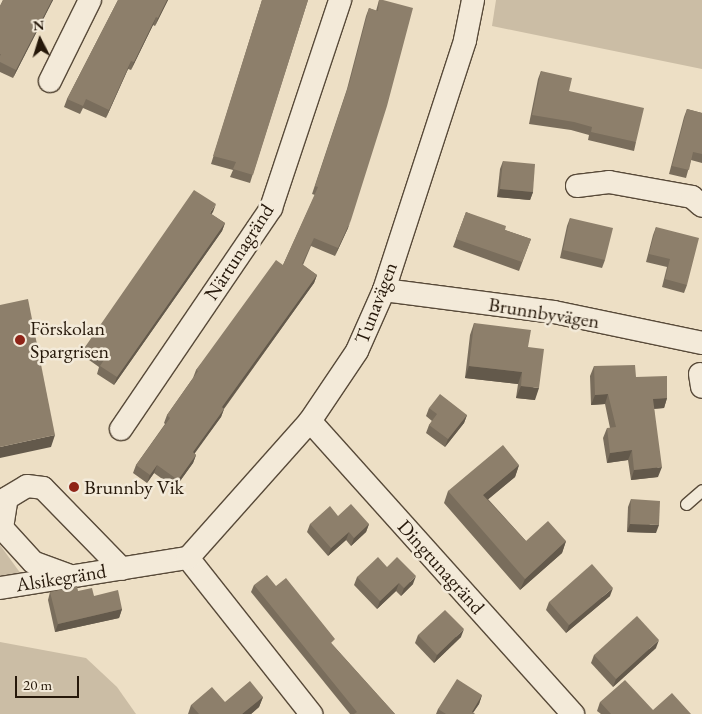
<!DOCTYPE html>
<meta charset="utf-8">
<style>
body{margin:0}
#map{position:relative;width:702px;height:714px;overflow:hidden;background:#eddfc5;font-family:"EB Garamond",serif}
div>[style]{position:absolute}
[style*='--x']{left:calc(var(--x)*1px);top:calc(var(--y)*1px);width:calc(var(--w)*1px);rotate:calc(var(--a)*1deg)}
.green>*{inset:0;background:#cbbda5}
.roads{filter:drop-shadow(1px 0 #584a39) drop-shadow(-1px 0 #584a39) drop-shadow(0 1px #584a39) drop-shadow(0 -1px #584a39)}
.lane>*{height:11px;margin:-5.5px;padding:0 5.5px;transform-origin:5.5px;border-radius:5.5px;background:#f3ead9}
.street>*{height:22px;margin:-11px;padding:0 11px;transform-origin:11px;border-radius:11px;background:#f3ead9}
.wall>*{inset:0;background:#796d5c}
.shaded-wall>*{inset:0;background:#63594b}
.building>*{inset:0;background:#8d7f6b}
.dots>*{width:14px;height:14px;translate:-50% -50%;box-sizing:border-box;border:2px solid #f3ead9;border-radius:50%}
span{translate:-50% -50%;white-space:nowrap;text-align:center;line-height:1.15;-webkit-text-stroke:5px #f3ead9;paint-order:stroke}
.street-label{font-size:20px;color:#26180a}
.poi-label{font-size:20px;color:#26180a}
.left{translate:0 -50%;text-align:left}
.north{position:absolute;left:15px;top:15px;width:50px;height:50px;-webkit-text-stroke:4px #f3ead9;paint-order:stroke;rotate:355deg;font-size:14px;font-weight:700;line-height:20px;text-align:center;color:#26180a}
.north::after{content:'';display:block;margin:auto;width:18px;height:22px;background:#26180a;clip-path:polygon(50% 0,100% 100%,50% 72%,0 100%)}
.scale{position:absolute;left:15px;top:676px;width:64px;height:22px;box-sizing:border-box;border:2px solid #26180a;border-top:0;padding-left:6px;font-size:15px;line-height:18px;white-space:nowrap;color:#26180a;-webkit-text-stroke:4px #f3ead9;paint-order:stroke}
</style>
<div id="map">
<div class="green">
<div style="clip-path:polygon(496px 0,702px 0,702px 69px,492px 26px)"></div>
<div style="clip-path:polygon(0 545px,21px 574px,0 578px)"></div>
<div style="clip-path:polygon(0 642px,86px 658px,117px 687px,136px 714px,0 714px)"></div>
</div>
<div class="roads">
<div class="lane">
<div style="--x:686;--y:504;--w:21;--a:-41"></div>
</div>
<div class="street">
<div style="--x:50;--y:81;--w:90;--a:-63.7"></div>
<div style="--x:577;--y:186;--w:32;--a:-7"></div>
<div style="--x:609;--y:182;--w:84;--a:10.2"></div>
<div style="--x:692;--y:197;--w:13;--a:42"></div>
<div style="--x:384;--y:290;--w:171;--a:7.4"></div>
<div style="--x:554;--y:312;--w:151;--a:11.8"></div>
<div style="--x:700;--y:374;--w:13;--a:81"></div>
<div style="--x:310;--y:421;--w:394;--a:48.1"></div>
<div style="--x:121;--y:429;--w:267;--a:-55.8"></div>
<div style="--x:271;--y:208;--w:219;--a:-71.6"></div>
<div style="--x:188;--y:558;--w:199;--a:51.7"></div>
<div style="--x:68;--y:575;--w:37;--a:-160"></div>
<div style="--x:33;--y:562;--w:46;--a:-132.4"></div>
<div style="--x:2;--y:528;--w:30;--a:-81"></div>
<div style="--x:7;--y:498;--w:23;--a:-31"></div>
<div style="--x:27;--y:486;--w:16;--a:7"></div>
<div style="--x:43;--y:488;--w:113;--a:45.7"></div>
<div style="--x:0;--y:588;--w:190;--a:-9.1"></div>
<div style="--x:188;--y:558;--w:183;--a:-48.3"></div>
<div style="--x:310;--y:421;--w:84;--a:-56.1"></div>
<div style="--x:357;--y:351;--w:67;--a:-66.1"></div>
<div style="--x:384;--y:290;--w:263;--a:-72"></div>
<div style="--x:465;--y:40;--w:41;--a:-78.7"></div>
</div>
</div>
<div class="wall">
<div style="clip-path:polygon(3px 0,53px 0,13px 78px,0 72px,0 6px)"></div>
<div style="clip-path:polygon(118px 0,168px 0,155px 26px,153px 25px,131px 70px,128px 69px,106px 118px,83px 108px,80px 114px,64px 107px,67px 99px)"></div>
<div style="clip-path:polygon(262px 0,308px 0,250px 183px,230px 177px,233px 170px,211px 164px)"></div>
<div style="clip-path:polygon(379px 0,383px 0,348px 228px,335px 256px,311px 246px,303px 265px,317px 275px,314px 283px,224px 409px,221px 417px,194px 453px,196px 455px,193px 463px,175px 488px,154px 473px,147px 483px,133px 473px,136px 465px,165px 424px,164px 423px,167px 415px,193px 378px,196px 370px,283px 265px,315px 195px,312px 194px,347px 89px,366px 16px,369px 8px,376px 11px)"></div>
<div style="clip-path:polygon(541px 71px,569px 91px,636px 142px,634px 151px,588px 140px,589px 135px,571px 130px,529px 124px,538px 79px)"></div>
<div style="clip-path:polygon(687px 109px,702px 113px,702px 163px,691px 160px,686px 178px,669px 174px,684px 117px)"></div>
<div style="clip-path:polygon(503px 161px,533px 192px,530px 200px,497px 197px,500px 169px)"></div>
<div style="clip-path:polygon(213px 212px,211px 214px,225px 223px,222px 231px,114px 385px,97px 374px,99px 367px,82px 355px,85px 347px)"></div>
<div style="clip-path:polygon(466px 212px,505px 230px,531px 239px,519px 271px,453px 247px)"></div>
<div style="clip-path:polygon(570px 218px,605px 260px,602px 268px,560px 258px,567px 226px)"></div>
<div style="clip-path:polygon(656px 227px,687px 285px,684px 293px,662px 287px,667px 267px,646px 262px,653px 235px)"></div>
<div style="clip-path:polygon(474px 323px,528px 347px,535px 400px,516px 398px,518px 384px,465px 378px,470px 335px)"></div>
<div style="clip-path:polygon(594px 366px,636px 377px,667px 398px,664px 408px,654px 409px,658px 477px,631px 480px,628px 460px,607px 463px,603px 438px,607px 428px,610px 428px,605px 404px,591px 405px,590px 376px)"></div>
<div style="clip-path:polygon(429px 408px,467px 415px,464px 423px,445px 447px,426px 433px,429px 425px,432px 421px,426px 416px)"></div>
<div style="clip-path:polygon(519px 465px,515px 477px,488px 499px,526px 541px,566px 541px,562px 553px,520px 590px,444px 503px,448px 491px)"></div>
<div style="clip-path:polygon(631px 499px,656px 533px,627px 532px,628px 507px)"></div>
<div style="clip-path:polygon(338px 516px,369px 524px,366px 532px,351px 546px,346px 540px,328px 556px,307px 532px,310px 524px)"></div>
<div style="clip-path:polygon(387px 567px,413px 584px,401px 596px,396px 591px,377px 609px,354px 585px,357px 577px)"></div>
<div style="clip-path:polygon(254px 585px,276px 586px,332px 644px,395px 714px,350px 714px,251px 592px)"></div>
<div style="clip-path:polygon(78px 591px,94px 596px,122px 609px,119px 618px,55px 632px,48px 600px,50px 592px)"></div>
<div style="clip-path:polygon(610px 596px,566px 633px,546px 610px,549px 602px)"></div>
<div style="clip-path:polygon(418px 635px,461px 637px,434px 663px,415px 643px)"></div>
<div style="clip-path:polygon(656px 648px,613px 687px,591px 663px,594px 655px)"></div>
<div style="clip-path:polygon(482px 695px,479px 704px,473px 713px,475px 714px,436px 714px,438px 709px)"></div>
<div style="clip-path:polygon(263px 697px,259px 707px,251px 714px,188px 714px,191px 705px,225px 702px)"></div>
<div style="clip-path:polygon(600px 702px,653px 710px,691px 714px,601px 714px,597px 711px)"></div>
</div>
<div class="shaded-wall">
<div style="clip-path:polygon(52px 0,53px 0,13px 78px,16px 70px)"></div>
<div style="clip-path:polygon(167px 0,168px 0,155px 26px,158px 18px)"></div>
<div style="clip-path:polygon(156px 17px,153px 25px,131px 70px,134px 62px)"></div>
<div style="clip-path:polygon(131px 61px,128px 69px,106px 118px,109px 110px)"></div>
<div style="clip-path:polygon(500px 189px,533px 192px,530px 200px,497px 197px)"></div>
<div style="clip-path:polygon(216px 204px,213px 212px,207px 221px,210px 213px)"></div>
<div style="clip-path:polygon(351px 220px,348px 228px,335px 256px,338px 248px)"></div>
<div style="clip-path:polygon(225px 223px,222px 231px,114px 385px,117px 377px)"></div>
<div style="clip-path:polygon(317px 275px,314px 283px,219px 415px,222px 407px)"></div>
<div style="clip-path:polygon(469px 366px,522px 372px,518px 384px,465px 378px)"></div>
<div style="clip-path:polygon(521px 386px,539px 388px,535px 400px,516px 398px)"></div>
<div style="clip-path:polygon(608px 394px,605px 404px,591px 405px,595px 395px)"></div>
<div style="clip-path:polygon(667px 398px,664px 408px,649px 409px,653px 399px)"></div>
<div style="clip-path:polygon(224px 409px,221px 417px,190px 460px,193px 452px)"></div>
<div style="clip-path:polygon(467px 415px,464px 423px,445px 447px,448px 439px)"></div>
<div style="clip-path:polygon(55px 435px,51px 447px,0 458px,0 447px)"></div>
<div style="clip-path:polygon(632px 450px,628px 460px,607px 463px,610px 453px)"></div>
<div style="clip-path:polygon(196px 455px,193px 463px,175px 488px,178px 480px)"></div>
<div style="clip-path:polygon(157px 465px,154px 473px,147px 483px,150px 475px)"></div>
<div style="clip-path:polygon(519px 465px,515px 477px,479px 507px,483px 495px)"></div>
<div style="clip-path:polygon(662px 467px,658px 477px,631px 480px,634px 470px)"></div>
<div style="clip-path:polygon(369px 524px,366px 532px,351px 546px,354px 538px)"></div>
<div style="clip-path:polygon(630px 524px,659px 525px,656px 533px,627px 532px)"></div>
<div style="clip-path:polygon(349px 532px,346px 540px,328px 556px,331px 548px)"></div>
<div style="clip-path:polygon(566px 541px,562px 553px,520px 590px,525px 579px)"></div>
<div style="clip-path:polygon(416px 576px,413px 584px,401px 596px,404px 588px)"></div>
<div style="clip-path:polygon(399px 583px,396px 591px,377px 609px,380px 601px)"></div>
<div style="clip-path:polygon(613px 588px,610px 596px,566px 633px,569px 625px)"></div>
<div style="clip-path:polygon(122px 609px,119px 618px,55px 632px,58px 624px)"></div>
<div style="clip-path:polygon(464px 629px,461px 637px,434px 663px,437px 655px)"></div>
<div style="clip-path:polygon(659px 640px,656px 648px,613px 687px,616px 679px)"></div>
<div style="clip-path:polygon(482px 695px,479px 704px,472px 714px,472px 712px)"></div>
<div style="clip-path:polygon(263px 697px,259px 707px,251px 714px,242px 714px)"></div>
</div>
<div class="building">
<div style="clip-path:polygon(3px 0,52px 0,16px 70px,0 62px,0 56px,1px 54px,0 54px,0 6px)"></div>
<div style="clip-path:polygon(118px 0,167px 0,158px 18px,156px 17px,134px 62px,131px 61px,109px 110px,86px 99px,83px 106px,67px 99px)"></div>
<div style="clip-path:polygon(262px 0,308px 0,253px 175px,233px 169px,236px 162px,213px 156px)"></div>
<div style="clip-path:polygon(379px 0,383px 0,413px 8px,387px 106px,351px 220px,338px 248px,314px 238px,302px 264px,317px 275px,222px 407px,224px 409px,193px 452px,196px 455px,178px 480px,157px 465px,150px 475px,136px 465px,170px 418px,167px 415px,198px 371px,196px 370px,276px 260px,283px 265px,318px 187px,315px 186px,350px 81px,369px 8px,378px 11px)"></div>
<div style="clip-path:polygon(541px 71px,572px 78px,569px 91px,644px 108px,636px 142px,591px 132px,592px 127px,574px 122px,532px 115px)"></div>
<div style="clip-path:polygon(687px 109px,702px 113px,702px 154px,693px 152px,689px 170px,672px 166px)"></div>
<div style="clip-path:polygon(503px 161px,535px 164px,533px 192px,500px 189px)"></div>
<div style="clip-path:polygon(194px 190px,216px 204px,210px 213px,225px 223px,117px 377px,100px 366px,104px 360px,85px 347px)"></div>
<div style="clip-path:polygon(466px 212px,506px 226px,505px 230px,531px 239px,522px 262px,456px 239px)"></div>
<div style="clip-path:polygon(570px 218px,613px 228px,605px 260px,563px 250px)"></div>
<div style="clip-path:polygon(656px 227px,699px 238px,687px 285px,665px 279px,670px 259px,649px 254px)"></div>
<div style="clip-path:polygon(28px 299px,55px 435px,0 447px,0 305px)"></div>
<div style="clip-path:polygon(474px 323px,531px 330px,528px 347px,544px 349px,539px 388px,521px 386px,522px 372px,469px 366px)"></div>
<div style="clip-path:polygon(635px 365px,636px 377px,667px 376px,667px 398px,653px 399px,662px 467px,634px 470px,632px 450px,610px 453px,607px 428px,616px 427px,608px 394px,595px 395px,594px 366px)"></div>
<div style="clip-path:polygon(440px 394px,467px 415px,448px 439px,429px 425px,437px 414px,429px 408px)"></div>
<div style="clip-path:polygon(503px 445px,519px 465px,483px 495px,526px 541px,548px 521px,566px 541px,525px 579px,448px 491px)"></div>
<div style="clip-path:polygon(631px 499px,660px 501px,659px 525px,630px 524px)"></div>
<div style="clip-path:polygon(351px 504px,369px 524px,354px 538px,349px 532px,331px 548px,310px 524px,330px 506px,338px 516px)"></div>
<div style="clip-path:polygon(378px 557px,387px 567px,397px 557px,416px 576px,404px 588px,399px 583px,380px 601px,357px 577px)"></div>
<div style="clip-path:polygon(592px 564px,613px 588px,569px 625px,549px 602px)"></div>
<div style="clip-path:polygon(267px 575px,276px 586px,286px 578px,335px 639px,331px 643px,395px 714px,354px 714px,357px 712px,254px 585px)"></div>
<div style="clip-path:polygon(77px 586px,78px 591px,92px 588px,94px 596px,118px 590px,122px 609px,58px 624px,50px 592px)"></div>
<div style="clip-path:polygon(445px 610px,464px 629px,437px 655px,418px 635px)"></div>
<div style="clip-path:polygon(637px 616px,659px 640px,616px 679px,594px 655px)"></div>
<div style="clip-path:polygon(457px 679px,482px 695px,472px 712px,475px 714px,446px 714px,438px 709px)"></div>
<div style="clip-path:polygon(625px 680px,653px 710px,672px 693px,691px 714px,611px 714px,600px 702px)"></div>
<div style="clip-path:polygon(250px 681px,263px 697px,242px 714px,199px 714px,191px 705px,212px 687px,225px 702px)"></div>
</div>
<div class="dots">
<div style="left:20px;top:340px;background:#8f2418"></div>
<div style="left:74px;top:487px;background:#8f2418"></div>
</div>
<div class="street-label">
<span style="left:239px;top:252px;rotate:-57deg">Närtunagränd</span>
<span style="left:376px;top:303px;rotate:-69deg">Tunavägen</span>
<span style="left:544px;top:313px;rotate:9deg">Brunnbyvägen</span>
<span style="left:441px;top:567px;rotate:48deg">Dingtunagränd</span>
<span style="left:61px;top:578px;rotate:-9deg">Alsikegränd</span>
</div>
<div class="poi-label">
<span class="left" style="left:30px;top:340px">Förskolan<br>Spargrisen</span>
<span class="left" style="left:84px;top:487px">Brunnby Vik</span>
</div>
<div class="north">N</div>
<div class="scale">20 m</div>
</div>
